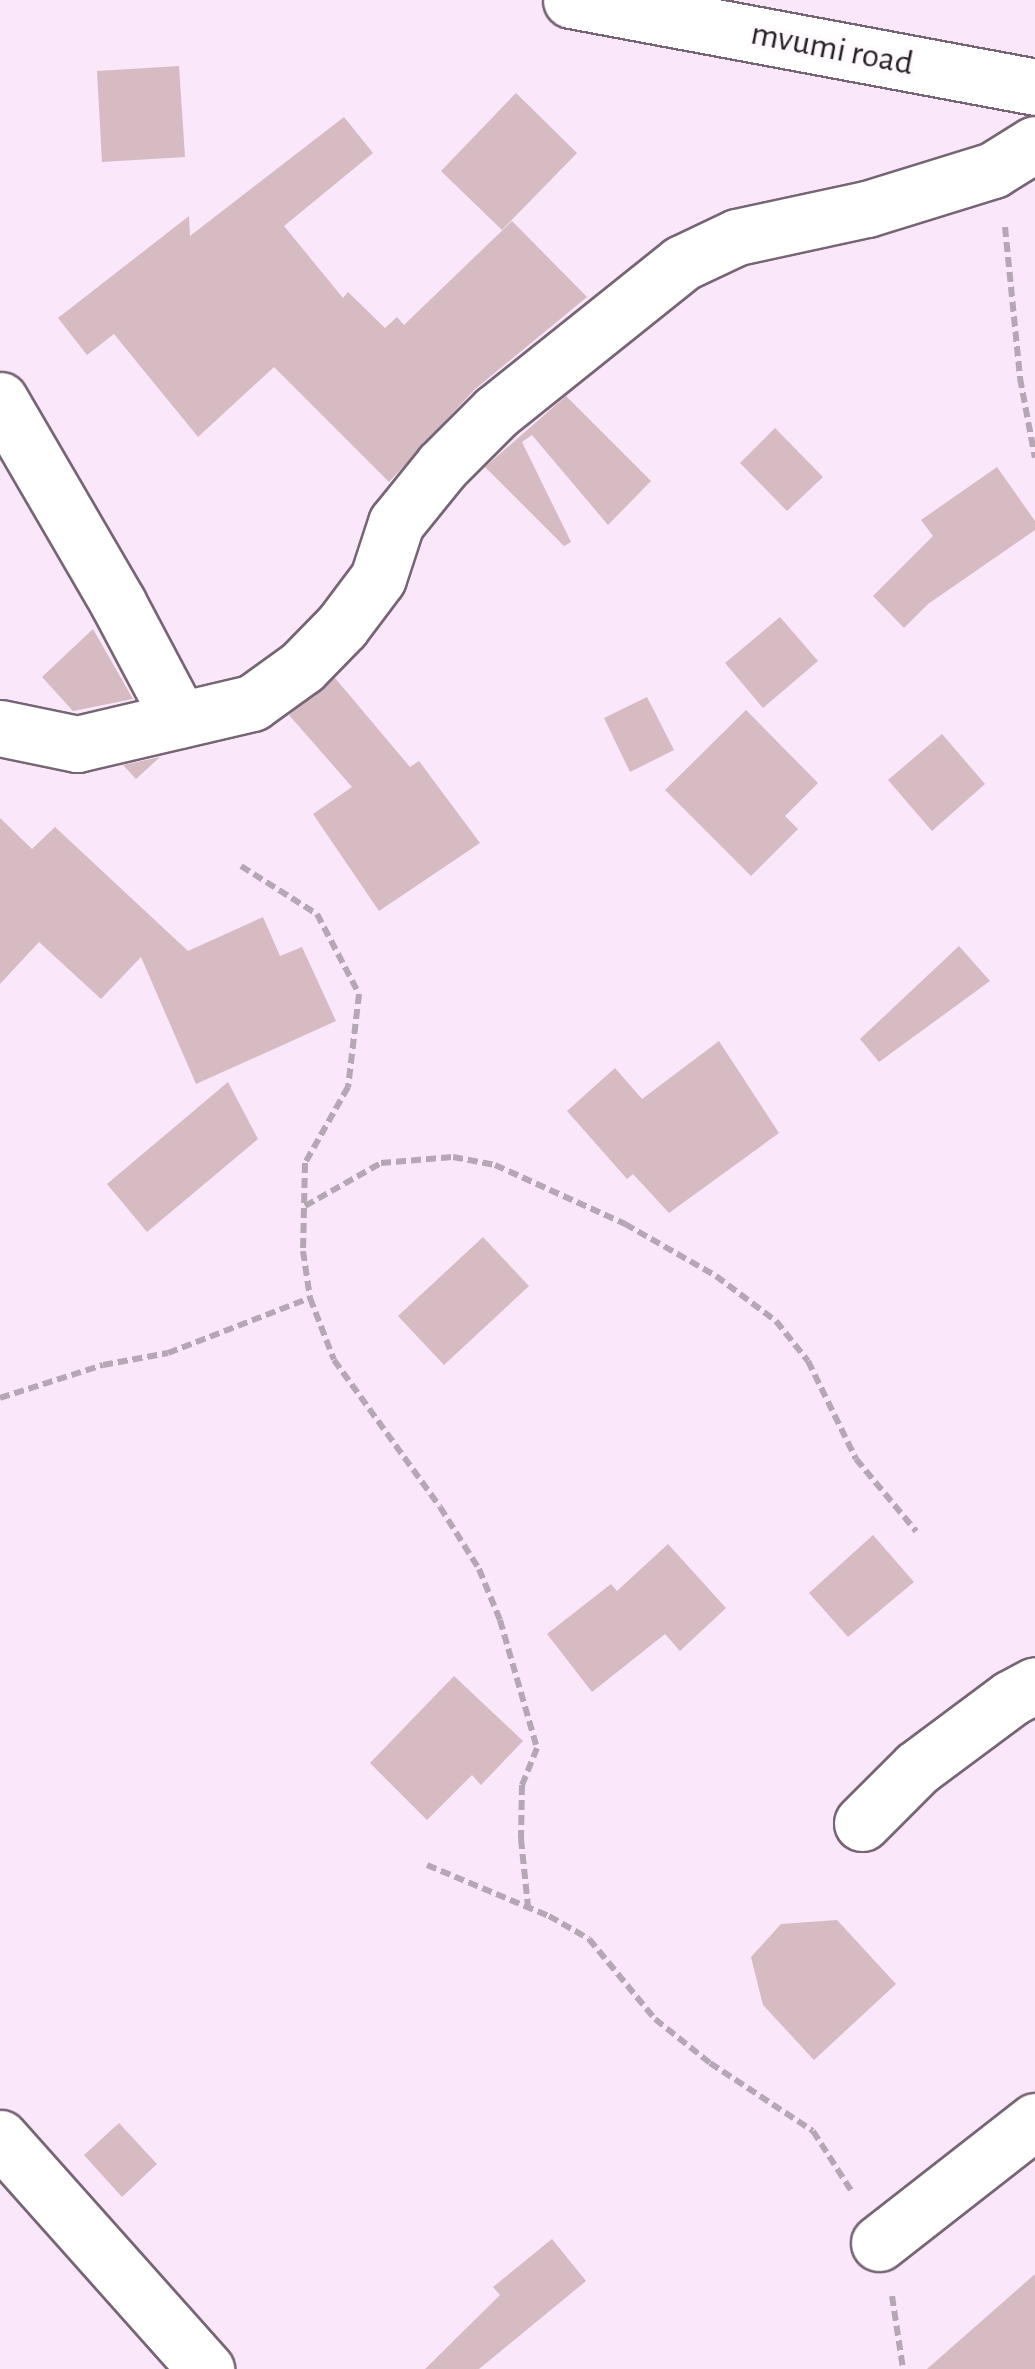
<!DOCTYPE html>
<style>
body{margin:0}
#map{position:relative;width:1035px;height:2369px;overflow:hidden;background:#fae7f9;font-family:"Alegreya Sans",sans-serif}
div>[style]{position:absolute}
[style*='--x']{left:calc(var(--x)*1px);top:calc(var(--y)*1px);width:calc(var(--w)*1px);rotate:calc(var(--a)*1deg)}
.building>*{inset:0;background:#d6bbc3}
.path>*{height:6px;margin-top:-3px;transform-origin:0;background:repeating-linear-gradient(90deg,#b6a7b5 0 10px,transparent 0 15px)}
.roads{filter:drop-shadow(2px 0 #766675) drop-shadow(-2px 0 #766675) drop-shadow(0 2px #766675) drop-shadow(0 -2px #766675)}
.minor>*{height:55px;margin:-27.5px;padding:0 27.5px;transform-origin:27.5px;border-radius:27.5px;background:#fff}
span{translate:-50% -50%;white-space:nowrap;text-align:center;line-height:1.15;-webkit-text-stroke:8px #fefafd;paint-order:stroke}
.street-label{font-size:35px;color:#282128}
</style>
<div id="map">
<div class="building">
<div style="clip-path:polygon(179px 66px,185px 157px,102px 162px,97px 71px)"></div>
<div style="clip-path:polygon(516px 93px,577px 153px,502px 230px,441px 171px)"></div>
<div style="clip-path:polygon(344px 117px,373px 153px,284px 226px,343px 298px,348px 292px,385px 328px,397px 317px,404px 325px,512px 221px,587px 297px,474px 390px,389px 482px,274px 367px,198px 437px,114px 334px,87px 355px,58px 318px,189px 216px,190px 236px)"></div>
<div style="clip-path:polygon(566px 396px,651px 481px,608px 525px,532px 435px,522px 442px,571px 542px,564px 546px,485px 467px)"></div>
<div style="clip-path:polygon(775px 428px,823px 477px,787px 511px,740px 463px)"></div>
<div style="clip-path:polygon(997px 467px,1035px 521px,1035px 530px,928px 604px,904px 628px,873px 596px,933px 536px,921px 520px)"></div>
<div style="clip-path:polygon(780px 617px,818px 661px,763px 708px,725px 663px)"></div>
<div style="clip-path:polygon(93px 629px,133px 699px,73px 711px,42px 677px)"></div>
<div style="clip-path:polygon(335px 678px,410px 767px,419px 761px,480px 843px,379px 911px,313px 814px,352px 787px,289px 715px)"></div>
<div style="clip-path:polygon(647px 697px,674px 750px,630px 772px,604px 718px)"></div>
<div style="clip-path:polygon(746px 710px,818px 783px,785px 816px,798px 829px,751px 876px,665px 790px)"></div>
<div style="clip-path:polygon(942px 734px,985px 784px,932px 831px,888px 780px)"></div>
<div style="clip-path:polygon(160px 757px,136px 779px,123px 765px)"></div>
<div style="clip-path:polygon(0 818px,32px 849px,55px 827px,188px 951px,263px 917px,280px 956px,302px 947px,336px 1021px,196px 1084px,141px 957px,101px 999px,39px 942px,0 984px)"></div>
<div style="clip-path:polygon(959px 946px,990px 981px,879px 1062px,860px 1039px)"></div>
<div style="clip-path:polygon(719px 1041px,779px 1133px,669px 1213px,633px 1174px,627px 1179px,567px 1111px,615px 1068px,642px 1099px)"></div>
<div style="clip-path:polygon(228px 1082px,258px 1139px,147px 1232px,107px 1184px)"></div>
<div style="clip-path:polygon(483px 1237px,529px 1286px,444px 1365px,398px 1316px)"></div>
<div style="clip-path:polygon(873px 1535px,914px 1582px,848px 1637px,809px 1593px)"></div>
<div style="clip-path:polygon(668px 1544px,726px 1608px,680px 1651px,665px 1634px,592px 1692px,547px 1634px,611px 1584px,617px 1591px)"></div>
<div style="clip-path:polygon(454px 1676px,523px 1741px,481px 1785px,472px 1775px,427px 1820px,370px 1763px)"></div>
<div style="clip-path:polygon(837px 1920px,896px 1984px,814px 2060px,763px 2005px,751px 1957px,781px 1924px)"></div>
<div style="clip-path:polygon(119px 2123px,157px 2164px,122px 2197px,84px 2155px)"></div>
<div style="clip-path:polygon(552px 2239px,586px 2281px,479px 2369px,425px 2369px,500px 2295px,493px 2287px)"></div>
<div style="clip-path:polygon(1035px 2274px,1035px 2369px,927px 2369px)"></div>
</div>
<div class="path">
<div style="--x:1005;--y:227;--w:152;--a:84.3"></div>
<div style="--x:1020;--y:378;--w:81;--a:79.4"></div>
<div style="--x:241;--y:866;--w:90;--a:32.3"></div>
<div style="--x:317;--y:914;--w:90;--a:62.3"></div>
<div style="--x:359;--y:994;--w:94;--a:96.7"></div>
<div style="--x:348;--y:1087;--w:87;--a:119.5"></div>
<div style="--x:305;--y:1163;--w:88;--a:91.3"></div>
<div style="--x:303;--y:1251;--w:48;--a:81.5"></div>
<div style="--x:310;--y:1298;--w:66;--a:68.8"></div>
<div style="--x:334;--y:1360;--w:181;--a:54.2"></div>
<div style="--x:440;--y:1507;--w:73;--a:57.8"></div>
<div style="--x:479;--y:1569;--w:55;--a:67.6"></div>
<div style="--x:500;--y:1620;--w:133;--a:73.9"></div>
<div style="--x:537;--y:1748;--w:40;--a:112"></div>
<div style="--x:522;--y:1785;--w:54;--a:91.1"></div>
<div style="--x:521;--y:1839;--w:68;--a:84.1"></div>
<div style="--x:305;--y:1206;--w:87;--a:-29.5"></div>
<div style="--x:381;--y:1163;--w:72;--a:-4.8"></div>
<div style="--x:453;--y:1157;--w:43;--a:10.8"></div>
<div style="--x:495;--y:1165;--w:143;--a:24.4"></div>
<div style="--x:625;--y:1224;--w:105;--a:29.7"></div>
<div style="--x:716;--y:1276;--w:75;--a:36.9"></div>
<div style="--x:776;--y:1321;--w:51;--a:51.3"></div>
<div style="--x:808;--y:1361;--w:109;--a:63.9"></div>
<div style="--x:856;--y:1459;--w:94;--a:50.2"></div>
<div style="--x:0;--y:1398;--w:108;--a:-17.8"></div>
<div style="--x:103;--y:1365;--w:66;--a:-10.5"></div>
<div style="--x:168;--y:1353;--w:152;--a:-21.2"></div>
<div style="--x:427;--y:1865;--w:132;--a:22.7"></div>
<div style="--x:549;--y:1916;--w:46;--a:29.9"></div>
<div style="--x:589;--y:1939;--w:104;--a:50.5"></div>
<div style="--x:655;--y:2019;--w:70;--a:38.7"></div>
<div style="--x:710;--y:2063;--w:123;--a:33.4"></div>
<div style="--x:813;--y:2131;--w:72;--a:57.4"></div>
<div style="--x:892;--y:2296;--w:74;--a:81.4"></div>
</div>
<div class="roads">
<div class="minor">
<div style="--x:571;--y:0;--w:472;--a:10.6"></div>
<div style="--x:0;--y:400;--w:235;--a:59.8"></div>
<div style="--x:118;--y:603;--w:132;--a:62.1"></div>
<div style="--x:0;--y:728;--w:79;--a:11.7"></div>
<div style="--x:77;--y:744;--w:180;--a:-13.2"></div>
<div style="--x:252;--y:703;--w:62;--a:-35.8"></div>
<div style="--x:302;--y:667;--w:57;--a:-45.7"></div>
<div style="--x:342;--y:626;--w:60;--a:-53.1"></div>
<div style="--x:378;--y:578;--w:58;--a:-71.9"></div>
<div style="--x:396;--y:523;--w:73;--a:-51.1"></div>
<div style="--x:442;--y:466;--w:76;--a:-45"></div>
<div style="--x:496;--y:412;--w:238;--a:-38.7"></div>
<div style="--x:682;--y:263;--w:61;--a:-25.3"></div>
<div style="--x:737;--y:237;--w:133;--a:-12.2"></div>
<div style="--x:867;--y:209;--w:132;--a:-17.2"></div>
<div style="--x:993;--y:170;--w:49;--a:-31.8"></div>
<div style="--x:862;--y:1823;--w:78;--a:-45"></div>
<div style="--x:917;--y:1768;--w:117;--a:-36.7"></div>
<div style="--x:1011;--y:1698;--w:27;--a:-28"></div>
<div style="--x:0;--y:2138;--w:310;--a:48.3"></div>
<div style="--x:879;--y:2243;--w:198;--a:-38"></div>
</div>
</div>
<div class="street-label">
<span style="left:832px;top:49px;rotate:11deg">mvumi road</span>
</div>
</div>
